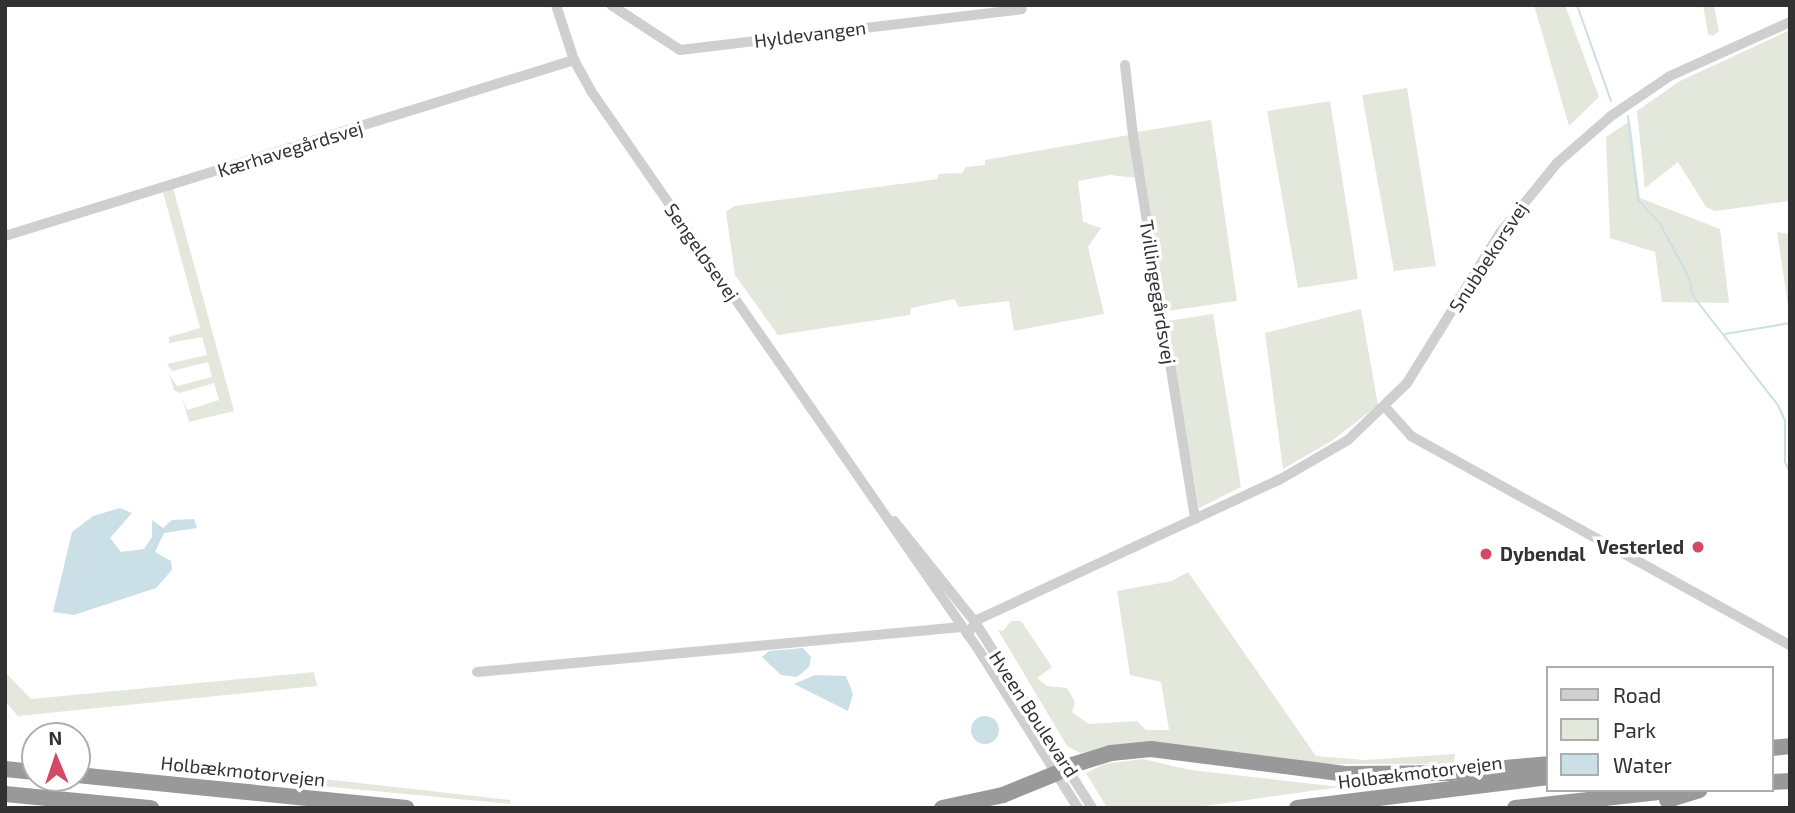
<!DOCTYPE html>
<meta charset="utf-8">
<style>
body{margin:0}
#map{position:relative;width:1795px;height:813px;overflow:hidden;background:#fff;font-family:"Exo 2",sans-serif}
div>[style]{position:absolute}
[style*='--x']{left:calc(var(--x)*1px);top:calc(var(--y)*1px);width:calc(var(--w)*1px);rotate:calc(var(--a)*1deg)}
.green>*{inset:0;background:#e4e8dc}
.water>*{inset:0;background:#cbe0e6}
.round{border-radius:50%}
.stream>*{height:2px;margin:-1px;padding:0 1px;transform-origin:1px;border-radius:1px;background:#cbe0e6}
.minor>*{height:10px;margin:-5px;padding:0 5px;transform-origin:5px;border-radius:5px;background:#cfcfcf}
.highway>*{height:16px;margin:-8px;padding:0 8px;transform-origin:8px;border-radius:8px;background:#999}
.dots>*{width:19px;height:19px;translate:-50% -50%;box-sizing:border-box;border:4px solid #fff;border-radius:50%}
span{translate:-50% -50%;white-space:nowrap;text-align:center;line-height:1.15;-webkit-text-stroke:7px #fff;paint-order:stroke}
.street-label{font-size:19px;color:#323232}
.poi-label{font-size:19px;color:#323232;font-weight:700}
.right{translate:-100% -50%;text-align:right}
.left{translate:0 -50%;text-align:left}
.frame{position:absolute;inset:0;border:7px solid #323232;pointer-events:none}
.legend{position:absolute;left:1546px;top:666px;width:228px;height:126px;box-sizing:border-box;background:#fff;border:2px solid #adadad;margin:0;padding:9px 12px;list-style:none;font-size:21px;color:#323232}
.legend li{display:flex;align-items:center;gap:14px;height:35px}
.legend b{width:35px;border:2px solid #adadad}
.north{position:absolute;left:21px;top:722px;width:70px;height:70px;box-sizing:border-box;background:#fff;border:2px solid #adadad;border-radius:50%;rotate:358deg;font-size:19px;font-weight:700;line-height:28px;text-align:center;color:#323232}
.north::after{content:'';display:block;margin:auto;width:24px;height:32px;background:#d44965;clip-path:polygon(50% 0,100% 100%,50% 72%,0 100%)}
</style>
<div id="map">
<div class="green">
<div style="clip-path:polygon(1534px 5px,1565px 5px,1599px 97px,1569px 126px)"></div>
<div style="clip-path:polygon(1703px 5px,1714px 5px,1719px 31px,1713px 36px,1708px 34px)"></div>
<div style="clip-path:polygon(1790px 30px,1790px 201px,1715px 211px,1706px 207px,1678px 162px,1645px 188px,1637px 111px,1680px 81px)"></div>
<div style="clip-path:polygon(1407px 88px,1436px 266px,1394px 271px,1362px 95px)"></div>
<div style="clip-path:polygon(1330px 101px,1358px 279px,1298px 288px,1267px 111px)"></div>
<div style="clip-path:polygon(1211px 120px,1237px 301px,1167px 311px,1137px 132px)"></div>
<div style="clip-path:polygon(1630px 121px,1640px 198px,1720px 229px,1729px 303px,1662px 302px,1655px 252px,1610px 238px,1606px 137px)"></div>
<div style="clip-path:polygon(1129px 135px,1137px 178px,1110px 175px,1078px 181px,1083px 222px,1101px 228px,1088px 247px,1104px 314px,1014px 331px,1009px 301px,959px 307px,954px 299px,911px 308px,910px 315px,778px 335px,735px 275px,726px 212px,734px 206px,938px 179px,938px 174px,962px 173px,966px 167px,985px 165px,985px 160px)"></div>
<div style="clip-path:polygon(173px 188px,234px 411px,189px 422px,182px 397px,187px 410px,219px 400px,214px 383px,180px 393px,174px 390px,169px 374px,177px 386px,212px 377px,208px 362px,172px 371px,167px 364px,207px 355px,202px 337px,169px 343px,169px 337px,200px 328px,163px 192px)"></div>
<div style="clip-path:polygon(1777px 232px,1790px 234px,1790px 312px,1789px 312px)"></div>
<div style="clip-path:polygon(1361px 309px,1378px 405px,1333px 440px,1283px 469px,1265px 333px)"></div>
<div style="clip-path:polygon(1213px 314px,1241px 487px,1199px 508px,1167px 321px)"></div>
<div style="clip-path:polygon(1188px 572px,1316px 756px,1364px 760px,1455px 754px,1454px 764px,1309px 764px,1117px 745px,1080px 753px,1067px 746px,998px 630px,1003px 631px,1011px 621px,1021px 621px,1052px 667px,1037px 678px,1047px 686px,1067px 688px,1075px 702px,1072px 712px,1089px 724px,1137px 721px,1146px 730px,1169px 730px,1161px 682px,1130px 675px,1117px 591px,1172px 581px)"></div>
<div style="clip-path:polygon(5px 672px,31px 699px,314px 672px,317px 686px,18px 716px,5px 701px)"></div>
<div style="clip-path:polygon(1143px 759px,1190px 770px,1340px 787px,1204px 806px,1107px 808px,1086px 773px,1104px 764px)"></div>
<div style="clip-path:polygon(324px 779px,510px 800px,510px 804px,322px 786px)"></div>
</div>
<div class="water">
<div style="clip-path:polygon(120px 508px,132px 513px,110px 538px,121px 552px,144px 549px,152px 537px,152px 520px,163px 528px,172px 520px,194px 519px,197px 528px,164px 533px,155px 552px,171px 561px,172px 570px,156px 588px,74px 615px,53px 612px,72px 532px,93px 516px)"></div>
<div style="clip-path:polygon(803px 648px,811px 657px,809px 667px,797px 677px,781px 675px,762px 657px,769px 651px)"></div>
<div style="clip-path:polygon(815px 675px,846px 676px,853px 694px,848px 711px,794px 684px)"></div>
<div class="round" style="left:971px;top:716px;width:28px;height:28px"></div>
</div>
<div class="stream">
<div style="--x:1577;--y:5;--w:102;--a:70.5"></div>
<div style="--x:1628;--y:116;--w:85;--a:83.2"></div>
<div style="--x:1638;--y:200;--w:30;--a:46"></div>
<div style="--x:1659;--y:222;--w:64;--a:61.8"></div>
<div style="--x:1689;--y:278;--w:18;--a:77"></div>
<div style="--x:1693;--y:296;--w:138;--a:52.1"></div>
<div style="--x:1778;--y:405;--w:17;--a:66"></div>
<div style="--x:1785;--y:421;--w:41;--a:90"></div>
<div style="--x:1785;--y:462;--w:12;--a:66"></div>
<div style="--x:1725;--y:334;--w:66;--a:-9.6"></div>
</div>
<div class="minor">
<div style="--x:556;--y:5;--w:58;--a:71.9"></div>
<div style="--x:574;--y:60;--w:35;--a:61"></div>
<div style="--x:591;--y:91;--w:683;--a:55.26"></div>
<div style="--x:980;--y:652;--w:184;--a:57.9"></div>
<div style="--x:611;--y:5;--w:82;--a:33.1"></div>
<div style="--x:680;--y:50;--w:344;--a:-6.8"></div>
<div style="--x:1125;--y:65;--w:70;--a:83.5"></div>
<div style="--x:1133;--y:135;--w:389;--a:80.8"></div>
<div style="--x:5;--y:236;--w:596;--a:-17.19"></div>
<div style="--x:1386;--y:408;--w:38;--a:48"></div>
<div style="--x:1411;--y:436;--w:433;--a:28.9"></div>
<div style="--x:894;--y:521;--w:129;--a:51.3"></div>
<div style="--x:975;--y:622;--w:220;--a:57.8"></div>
<div style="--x:967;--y:634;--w:19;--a:-51"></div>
<div style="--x:979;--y:619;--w:331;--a:-24.9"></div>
<div style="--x:1279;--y:480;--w:80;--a:-30.1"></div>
<div style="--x:1348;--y:440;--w:82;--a:-44"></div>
<div style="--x:1407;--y:383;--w:176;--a:-58.2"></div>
<div style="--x:1500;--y:233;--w:90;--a:-50.8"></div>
<div style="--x:1557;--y:163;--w:72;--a:-41"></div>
<div style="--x:1611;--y:116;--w:71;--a:-34.1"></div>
<div style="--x:1670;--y:76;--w:132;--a:-24.2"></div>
<div style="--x:477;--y:672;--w:487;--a:-5.3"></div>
</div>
<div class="highway">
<div style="--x:1772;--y:748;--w:18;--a:-6"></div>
<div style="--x:1069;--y:766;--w:44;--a:-17.2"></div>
<div style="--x:1111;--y:753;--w:40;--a:-5.7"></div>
<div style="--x:1151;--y:749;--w:198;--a:7.3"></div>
<div style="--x:1347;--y:774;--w:103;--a:-0.6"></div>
<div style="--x:1450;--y:773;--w:98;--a:-5.2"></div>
<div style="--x:5;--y:769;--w:30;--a:6"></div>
<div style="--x:77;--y:775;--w:331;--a:5.7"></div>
<div style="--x:1772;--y:782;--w:18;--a:-3"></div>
<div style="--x:5;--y:794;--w:147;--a:5.5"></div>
<div style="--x:1667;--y:800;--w:34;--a:-17"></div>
<div style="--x:942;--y:808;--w:62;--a:-12"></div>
<div style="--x:1003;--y:795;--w:58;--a:-22.2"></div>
<div style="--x:1297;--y:808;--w:253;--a:-7"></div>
<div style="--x:1515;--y:808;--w:163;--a:-6.3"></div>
</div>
<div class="dots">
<div style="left:1698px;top:547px;background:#d44965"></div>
<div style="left:1486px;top:554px;background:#d44965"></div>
</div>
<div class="street-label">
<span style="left:810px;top:34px;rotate:-7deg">Hyldevangen</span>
<span style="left:290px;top:149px;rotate:-17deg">Kærhavegårdsvej</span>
<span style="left:702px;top:252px;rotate:55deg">Sengeløsevej</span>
<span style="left:1488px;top:257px;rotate:-57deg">Snubbekorsvej</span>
<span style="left:1158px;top:292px;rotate:81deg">Tvillingegårdsvej</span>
<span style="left:1034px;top:714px;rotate:57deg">Hveen Boulevard</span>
<span style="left:243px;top:771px;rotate:6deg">Holbækmotorvejen</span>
<span style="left:1420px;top:772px;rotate:-7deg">Holbækmotorvejen</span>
</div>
<div class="poi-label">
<span class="right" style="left:1684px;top:547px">Vesterled</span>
<span class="left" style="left:1500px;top:554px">Dybendal</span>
</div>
<div class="frame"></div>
<ul class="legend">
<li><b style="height:9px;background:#cfcfcf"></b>Road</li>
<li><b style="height:19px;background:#e4e8dc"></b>Park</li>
<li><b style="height:19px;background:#cbe0e6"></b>Water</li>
</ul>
<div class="north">N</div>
</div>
